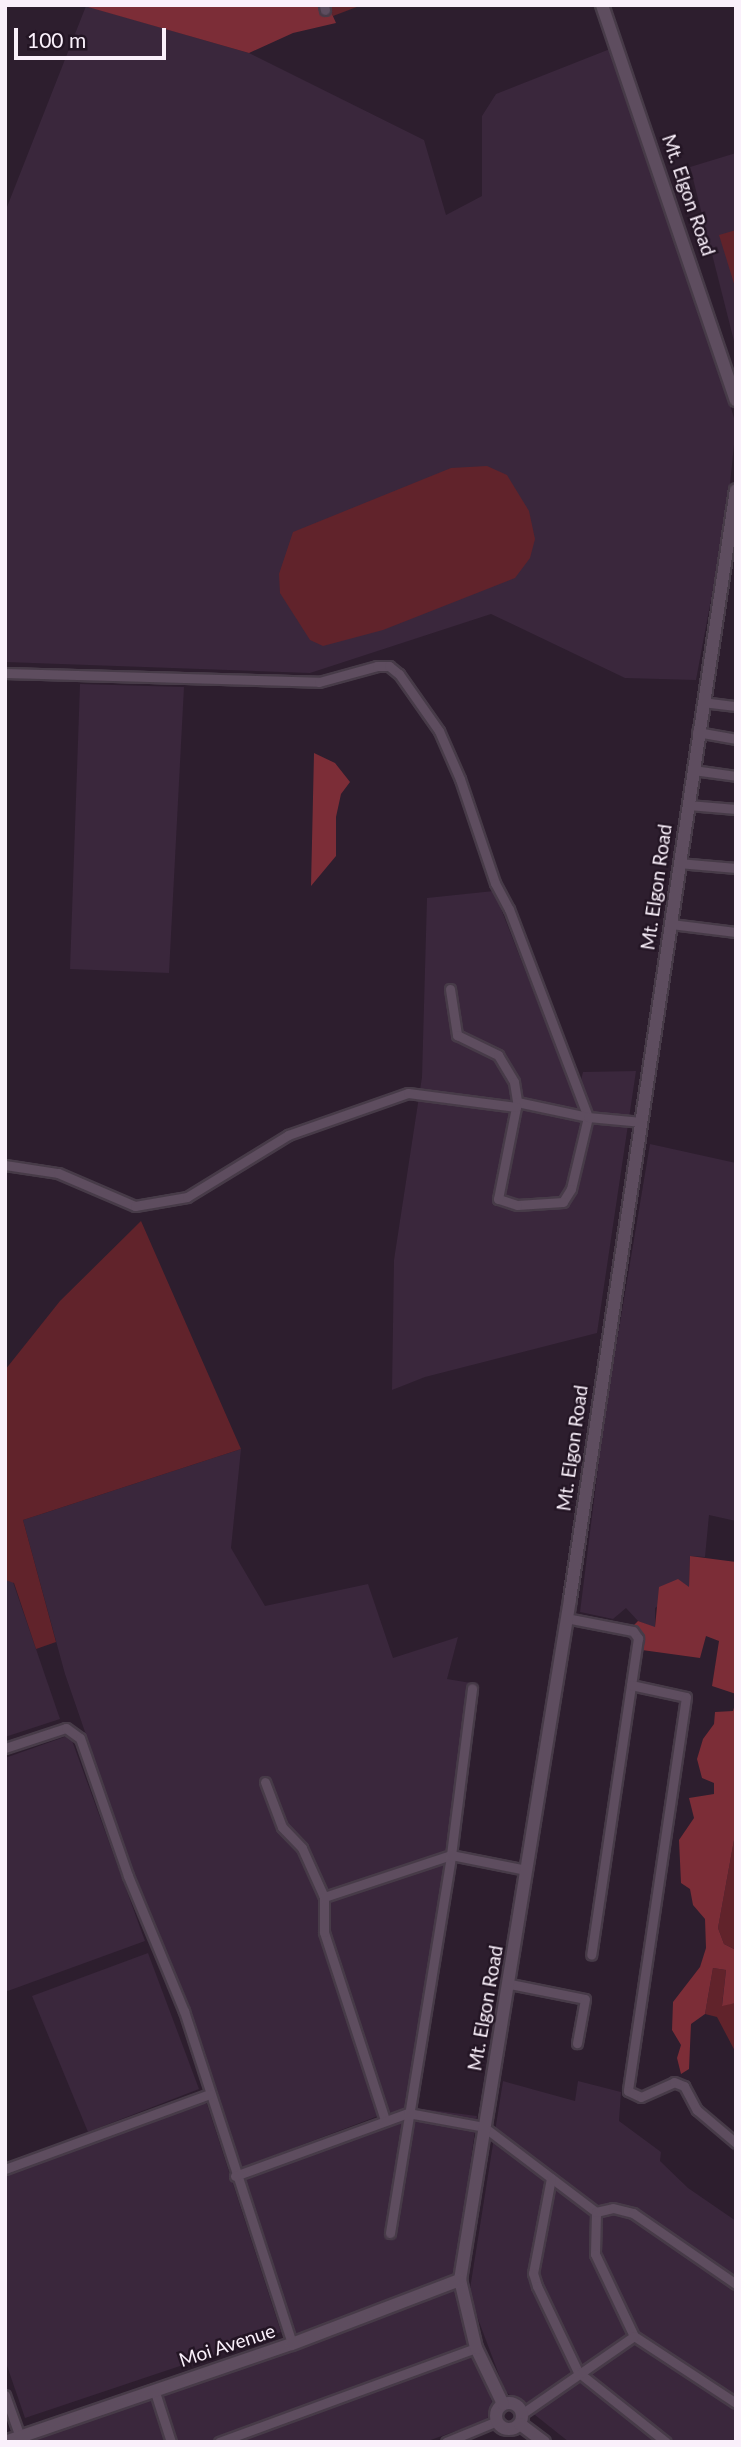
<!DOCTYPE html>
<style>
body{margin:0}
#map{position:relative;width:741px;height:2447px;overflow:hidden;background:#2d1e2e;font-family:Lato,sans-serif}
div>[style]{position:absolute}
[style*='--x']{left:calc(var(--x)*1px);top:calc(var(--y)*1px);width:calc(var(--w)*1px);rotate:calc(var(--a)*1deg)}
.built>*{inset:0;background:#3a273c}
.green>*{inset:0;background:#61232b}
.forest>*{inset:0;background:#7c2d37}
.roads{filter:drop-shadow(2px 0 #473b48) drop-shadow(-2px 0 #473b48) drop-shadow(0 2px #473b48) drop-shadow(0 -2px #473b48)}
.street>*{height:9px;margin:-4.5px;padding:0 4.5px;transform-origin:4.5px;border-radius:4.5px;background:#5e4d5f}
.secondary>*{height:12px;margin:-6px;padding:0 6px;transform-origin:6px;border-radius:6px;background:#5e4d5f}
.secondary>.ring{margin:-6px;padding:0;box-sizing:content-box;background:none;border:12px solid #5e4d5f;border-radius:50%}
span{translate:-50% -50%;white-space:nowrap;text-align:center;line-height:1.15;-webkit-text-stroke:5px #231524;paint-order:stroke}
.street-label{font-size:19px;color:#faf0fb}
.frame{position:absolute;inset:0;border:7px solid #faf0fb;pointer-events:none}
.scale{position:absolute;left:14px;top:28px;width:152px;height:32px;box-sizing:border-box;border:4px solid #faf0fb;border-top:0;padding-left:9px;font-size:21px;line-height:24px;white-space:nowrap;color:#faf0fb;-webkit-text-stroke:5px #231524;paint-order:stroke}
</style>
<div id="map">
<div class="built">
<div style="clip-path:polygon(86px 6px,249px 53px,424px 140px,446px 215px,482px 196px,482px 116px,496px 94px,610px 49px,703px 311px,736px 425px,727px 514px,696px 680px,625px 678px,491px 614px,310px 673px,5px 662px,5px 212px)"></div>
<div style="clip-path:polygon(736px 153px,736px 349px,690px 167px)"></div>
<div style="clip-path:polygon(80px 684px,184px 687px,169px 973px,70px 969px)"></div>
<div style="clip-path:polygon(494px 891px,576px 1100px,583px 1072px,636px 1071px,597px 1333px,425px 1377px,392px 1390px,394px 1260px,422px 1077px,427px 898px)"></div>
<div style="clip-path:polygon(650px 1144px,736px 1163px,736px 1521px,709px 1515px,705px 1557px,690px 1556px,689px 1587px,655px 1608px,655px 1628px,638px 1621px,626px 1608px,613px 1619px,580px 1612px,605px 1412px)"></div>
<div style="clip-path:polygon(241px 1449px,231px 1548px,265px 1606px,368px 1584px,393px 1658px,458px 1637px,447px 1679px,477px 1684px,415px 2108px,477px 2116px,455px 2274px,456px 2299px,492px 2402px,487px 2420px,425px 2442px,25px 2442px,298px 2346px,242px 2178px,388px 2126px,413px 2109px,386px 2113px,241px 2168px,186px 2001px,134px 1874px,65px 1674px,23px 1520px)"></div>
<div style="clip-path:polygon(5px 1580px,13px 1582px,60px 1719px,5px 1737px)"></div>
<div style="clip-path:polygon(70px 1735px,145px 1941px,5px 1992px,5px 1758px)"></div>
<div style="clip-path:polygon(148px 1953px,199px 2089px,88px 2132px,32px 1996px)"></div>
<div style="clip-path:polygon(503px 2081px,575px 2101px,578px 2081px,621px 2092px,619px 2121px,661px 2152px,660px 2161px,688px 2188px,736px 2221px,736px 2442px,569px 2442px,505px 2391px,469px 2295px)"></div>
<div style="clip-path:polygon(198px 2104px,207px 2104px,281px 2332px,25px 2418px,5px 2360px,5px 2176px)"></div>
</div>
<div class="green">
<div style="clip-path:polygon(328px 5px,362px 5px,333px 16px)"></div>
<div style="clip-path:polygon(736px 230px,736px 290px,719px 235px)"></div>
<div style="clip-path:polygon(487px 466px,507px 475px,529px 511px,535px 539px,530px 558px,515px 578px,383px 630px,323px 646px,310px 640px,280px 593px,279px 574px,293px 532px,451px 468px)"></div>
<div style="clip-path:polygon(141px 1221px,241px 1449px,23px 1520px,56px 1642px,36px 1649px,14px 1583px,5px 1580px,5px 1370px,60px 1301px)"></div>
<div style="clip-path:polygon(736px 1829px,736px 1950px,724px 1944px,718px 1928px)"></div>
<div style="clip-path:polygon(713px 1968px,726px 1970px,722px 2005px,736px 2003px,736px 2053px,717px 2017px,705px 2014px)"></div>
</div>
<div class="forest">
<div style="clip-path:polygon(81px 5px,328px 5px,336px 23px,293px 33px,249px 53px)"></div>
<div style="clip-path:polygon(314px 753px,335px 763px,350px 782px,341px 794px,336px 817px,336px 856px,311px 886px)"></div>
<div style="clip-path:polygon(690px 1556px,736px 1562px,736px 1694px,712px 1686px,719px 1641px,706px 1636px,700px 1658px,642px 1650px,642px 1632px,633px 1626px,638px 1621px,655px 1627px,659px 1587px,678px 1579px,689px 1587px)"></div>
<div style="clip-path:polygon(736px 1701px,736px 1829px,718px 1928px,724px 1944px,736px 1950px,736px 2003px,722px 2006px,726px 1970px,713px 1968px,705px 2014px,691px 2024px,689px 2069px,681px 2074px,677px 2058px,681px 2045px,672px 2030px,673px 2002px,700px 1967px,706px 1948px,705px 1919px,693px 1905px,690px 1889px,681px 1883px,679px 1840px,694px 1818px,689px 1798px,714px 1794px,714px 1783px,702px 1778px,697px 1759px,703px 1739px,714px 1724px,715px 1712px,733px 1711px)"></div>
</div>
<div class="roads">
<div class="street">
<div style="--x:324;--y:5;--w:5;--a:79"></div>
<div style="--x:5;--y:673;--w:314;--a:1.6"></div>
<div style="--x:319;--y:682;--w:60;--a:-15.4"></div>
<div style="--x:377;--y:666;--w:12;--a:0"></div>
<div style="--x:389;--y:666;--w:13;--a:39"></div>
<div style="--x:399;--y:674;--w:70;--a:54.9"></div>
<div style="--x:439;--y:731;--w:52;--a:66.4"></div>
<div style="--x:460;--y:779;--w:110;--a:71.4"></div>
<div style="--x:495;--y:883;--w:30;--a:62"></div>
<div style="--x:509;--y:909;--w:222;--a:69.2"></div>
<div style="--x:588;--y:1117;--w:74;--a:103.3"></div>
<div style="--x:571;--y:1189;--w:15;--a:122"></div>
<div style="--x:563;--y:1202;--w:46;--a:176.3"></div>
<div style="--x:517;--y:1205;--w:20;--a:-162"></div>
<div style="--x:498;--y:1199;--w:99;--a:-78.9"></div>
<div style="--x:702;--y:702;--w:34;--a:7"></div>
<div style="--x:697;--y:732;--w:40;--a:10"></div>
<div style="--x:693;--y:770;--w:43;--a:7.9"></div>
<div style="--x:688;--y:805;--w:48;--a:4.8"></div>
<div style="--x:678;--y:863;--w:58;--a:4.9"></div>
<div style="--x:671;--y:924;--w:65;--a:7"></div>
<div style="--x:450;--y:989;--w:47;--a:81.3"></div>
<div style="--x:457;--y:1035;--w:46;--a:26"></div>
<div style="--x:498;--y:1055;--w:31;--a:59"></div>
<div style="--x:514;--y:1082;--w:20;--a:81"></div>
<div style="--x:517;--y:1102;--w:73;--a:11.9"></div>
<div style="--x:588;--y:1117;--w:54;--a:5.3"></div>
<div style="--x:5;--y:1165;--w:54;--a:8.6"></div>
<div style="--x:58;--y:1173;--w:84;--a:23.2"></div>
<div style="--x:135;--y:1206;--w:53;--a:-9.8"></div>
<div style="--x:187;--y:1197;--w:119;--a:-31.5"></div>
<div style="--x:288;--y:1135;--w:127;--a:-19.3"></div>
<div style="--x:408;--y:1093;--w:109;--a:7.4"></div>
<div style="--x:566;--y:1618;--w:68;--a:11"></div>
<div style="--x:633;--y:1631;--w:9;--a:54"></div>
<div style="--x:638;--y:1638;--w:320;--a:98.4"></div>
<div style="--x:631;--y:1685;--w:56;--a:12.3"></div>
<div style="--x:686;--y:1697;--w:398;--a:98.4"></div>
<div style="--x:628;--y:2091;--w:14;--a:25"></div>
<div style="--x:641;--y:2097;--w:36;--a:-24"></div>
<div style="--x:674;--y:2082;--w:11;--a:22"></div>
<div style="--x:684;--y:2086;--w:27;--a:62"></div>
<div style="--x:697;--y:2110;--w:51;--a:40.2"></div>
<div style="--x:5;--y:1748;--w:64;--a:-18.2"></div>
<div style="--x:66;--y:1728;--w:17;--a:36"></div>
<div style="--x:80;--y:1738;--w:146;--a:70.8"></div>
<div style="--x:128;--y:1876;--w:146;--a:67.5"></div>
<div style="--x:184;--y:2011;--w:350;--a:72"></div>
<div style="--x:265;--y:1782;--w:48;--a:69.3"></div>
<div style="--x:282;--y:1827;--w:29;--a:46"></div>
<div style="--x:302;--y:1848;--w:54;--a:65.8"></div>
<div style="--x:510;--y:1984;--w:76;--a:11.3"></div>
<div style="--x:585;--y:1999;--w:45;--a:100.3"></div>
<div style="--x:385;--y:2120;--w:198;--a:-108"></div>
<div style="--x:324;--y:1932;--w:35;--a:-90"></div>
<div style="--x:324;--y:1897;--w:134;--a:-18.3"></div>
<div style="--x:451;--y:1855;--w:168;--a:-82.8"></div>
<div style="--x:5;--y:2169;--w:218;--a:-20.1"></div>
<div style="--x:235;--y:2176;--w:184;--a:-20"></div>
<div style="--x:408;--y:2113;--w:77;--a:10.4"></div>
<div style="--x:484;--y:2127;--w:141;--a:37.2"></div>
<div style="--x:551;--y:2178;--w:97;--a:100.7"></div>
<div style="--x:533;--y:2273;--w:14;--a:73"></div>
<div style="--x:537;--y:2286;--w:95;--a:64.5"></div>
<div style="--x:578;--y:2372;--w:112;--a:38.5"></div>
<div style="--x:596;--y:2212;--w:42;--a:91.4"></div>
<div style="--x:595;--y:2254;--w:91;--a:64.6"></div>
<div style="--x:634;--y:2336;--w:122;--a:33.3"></div>
<div style="--x:596;--y:2212;--w:17;--a:-13"></div>
<div style="--x:613;--y:2208;--w:21;--a:14"></div>
<div style="--x:633;--y:2213;--w:125;--a:34.6"></div>
<div style="--x:390;--y:2233;--w:383;--a:-80.8"></div>
<div style="--x:451;--y:1855;--w:76;--a:11.3"></div>
<div style="--x:154;--y:2389;--w:56;--a:72.2"></div>
<div style="--x:5;--y:2395;--w:45;--a:70.3"></div>
<div style="--x:523;--y:2413;--w:135;--a:-34.7"></div>
<div style="--x:219;--y:2442;--w:274;--a:-20.1"></div>
<div style="--x:446;--y:2442;--w:55;--a:-22.4"></div>
</div>
<div class="secondary">
<div style="--x:602;--y:5;--w:417;--a:71.3"></div>
<div class="ring" style="left:496px;top:2403px;width:14px;height:14px"></div>
<div style="--x:503;--y:2404;--w:62;--a:-115.7"></div>
<div style="--x:476;--y:2348;--w:70;--a:-103.2"></div>
<div style="--x:460;--y:2280;--w:690;--a:-80.82"></div>
<div style="--x:570;--y:1599;--w:1121;--a:-81.49"></div>
<div style="--x:520;--y:2424;--w:30;--a:37"></div>
<div style="--x:5;--y:2442;--w:303;--a:-18.9"></div>
<div style="--x:292;--y:2344;--w:180;--a:-20.9"></div>
</div>
</div>
<div class="street-label">
<span style="left:689px;top:195px;rotate:71deg">Mt. Elgon Road</span>
<span style="left:656px;top:887px;rotate:-82deg">Mt. Elgon Road</span>
<span style="left:572px;top:1448px;rotate:-82deg">Mt. Elgon Road</span>
<span style="left:485px;top:2008px;rotate:-80deg">Mt. Elgon Road</span>
<span style="left:227px;top:2345px;rotate:-18deg">Moi Avenue</span>
</div>
<div class="frame"></div>
<div class="scale">100 m</div>
</div>
